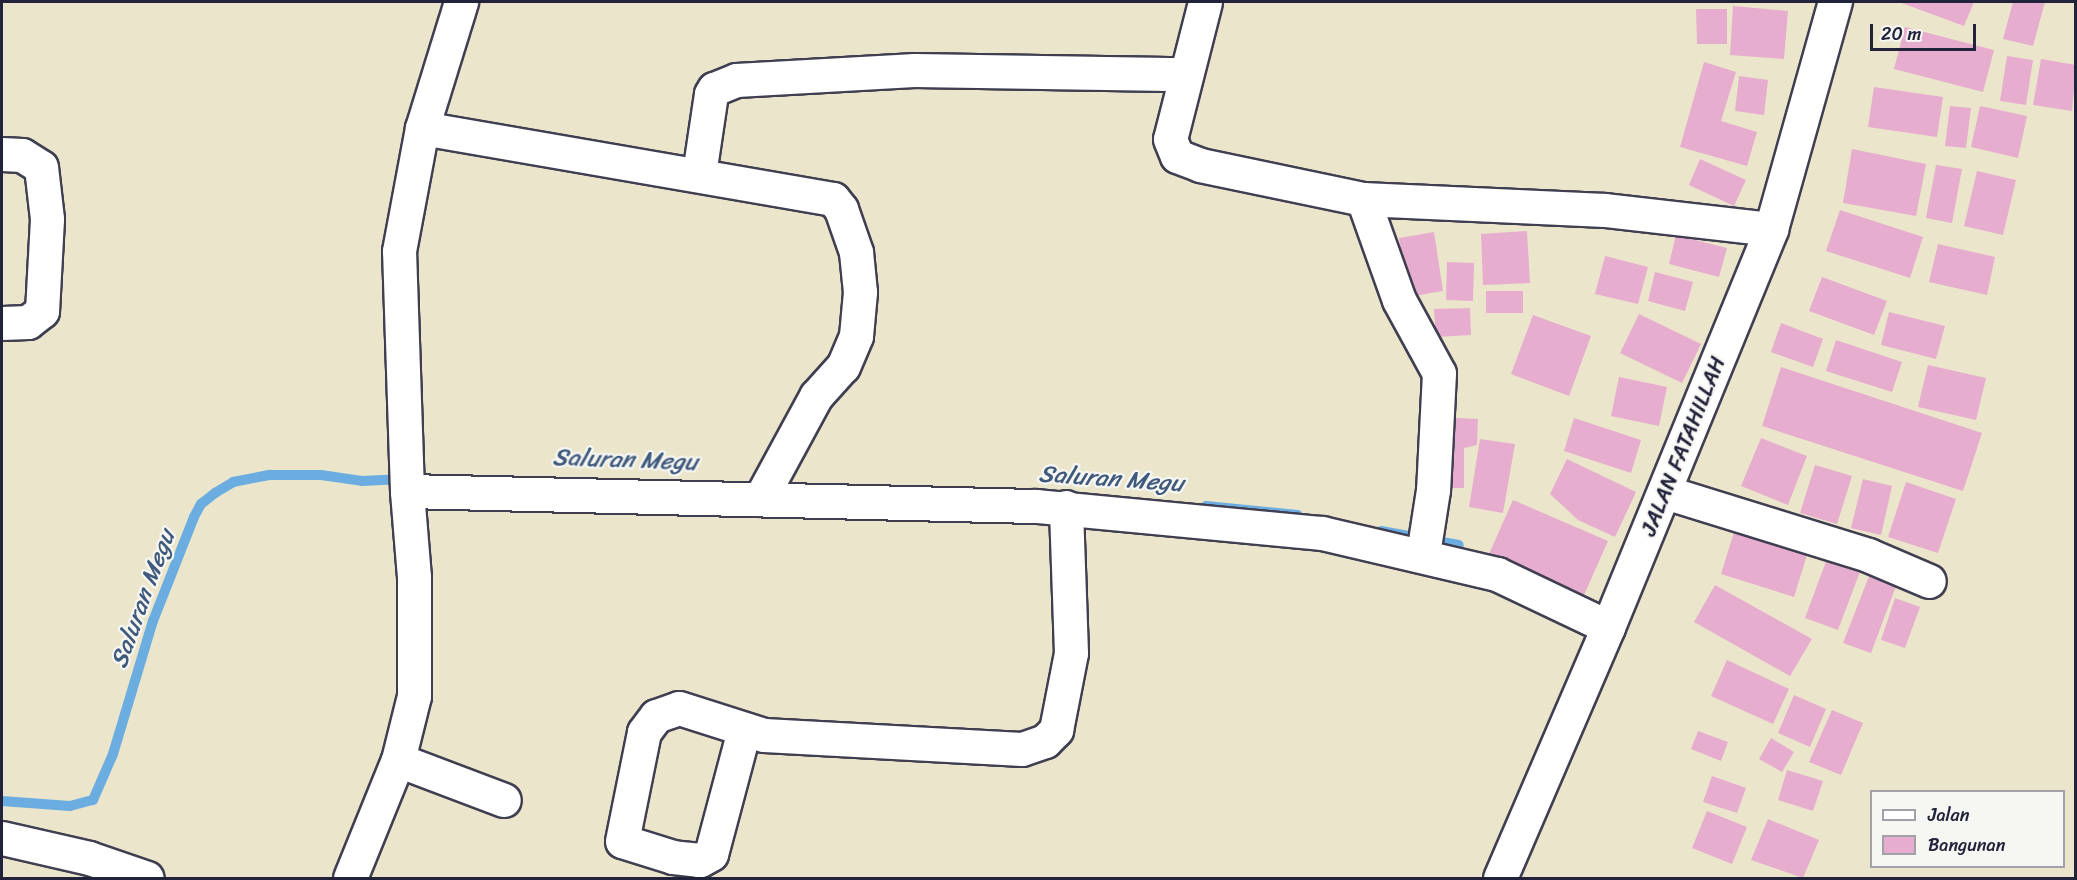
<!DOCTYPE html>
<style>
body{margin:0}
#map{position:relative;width:2077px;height:880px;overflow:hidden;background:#ebe6cb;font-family:Sriracha,sans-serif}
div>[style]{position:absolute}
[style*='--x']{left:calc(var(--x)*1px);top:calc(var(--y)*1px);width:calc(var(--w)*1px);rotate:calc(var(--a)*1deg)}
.stream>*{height:10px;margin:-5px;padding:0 5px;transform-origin:5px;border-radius:5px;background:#6bade0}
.building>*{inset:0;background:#e7adcf}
.roads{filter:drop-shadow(2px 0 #403f51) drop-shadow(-2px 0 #403f51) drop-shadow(0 2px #403f51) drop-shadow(0 -2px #403f51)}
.minor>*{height:33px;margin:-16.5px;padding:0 16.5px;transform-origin:16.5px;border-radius:16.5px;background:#fff}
span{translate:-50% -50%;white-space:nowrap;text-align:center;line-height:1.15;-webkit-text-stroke:4.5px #f6f6f2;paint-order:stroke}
.street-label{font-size:22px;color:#22223b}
.water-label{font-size:24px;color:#3f5a7d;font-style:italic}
.frame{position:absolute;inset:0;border:3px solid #22223b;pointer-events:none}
.legend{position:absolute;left:1870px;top:790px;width:195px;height:78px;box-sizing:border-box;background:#f6f6f2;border:2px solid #a1a1a9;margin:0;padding:8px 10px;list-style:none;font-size:18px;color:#22223b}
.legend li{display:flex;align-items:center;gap:12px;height:30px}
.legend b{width:30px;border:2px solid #a1a1a9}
.scale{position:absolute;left:1870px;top:24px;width:106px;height:27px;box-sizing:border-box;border:3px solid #22223b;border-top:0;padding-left:8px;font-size:18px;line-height:21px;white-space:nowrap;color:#22223b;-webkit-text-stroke:4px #f6f6f2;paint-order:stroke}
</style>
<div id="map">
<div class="stream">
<div style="--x:1206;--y:506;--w:92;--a:5.6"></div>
<div style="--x:1381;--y:531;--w:79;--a:10.2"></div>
<div style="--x:2;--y:801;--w:68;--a:4.2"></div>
<div style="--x:70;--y:806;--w:24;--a:-15"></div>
<div style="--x:93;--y:800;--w:50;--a:-66.5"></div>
<div style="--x:113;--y:754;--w:139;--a:-73.3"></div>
<div style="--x:153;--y:621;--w:112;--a:-68.5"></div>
<div style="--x:194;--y:517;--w:15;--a:-62"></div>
<div style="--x:201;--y:504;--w:18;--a:-38"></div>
<div style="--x:215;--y:493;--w:21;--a:-31"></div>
<div style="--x:233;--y:482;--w:38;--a:-11"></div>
<div style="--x:270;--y:475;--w:51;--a:0"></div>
<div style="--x:321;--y:475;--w:41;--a:8.3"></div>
<div style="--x:362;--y:481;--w:41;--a:-2.8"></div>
</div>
<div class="building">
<div style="clip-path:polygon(1899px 2px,1974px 2px,1964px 26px)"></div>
<div style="clip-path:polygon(2013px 2px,2045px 2px,2033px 46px,2003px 39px)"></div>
<div style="clip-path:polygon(1733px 6px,1788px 11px,1784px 59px,1730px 55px)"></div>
<div style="clip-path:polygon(1696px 9px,1727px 9px,1727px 44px,1697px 44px)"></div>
<div style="clip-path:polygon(1905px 27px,1994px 50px,1983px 92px,1894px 69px)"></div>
<div style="clip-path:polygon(2007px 56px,2033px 60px,2026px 105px,2000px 101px)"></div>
<div style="clip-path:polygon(2041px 59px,2076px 65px,2072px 111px,2033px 105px)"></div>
<div style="clip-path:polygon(1704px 62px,1736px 72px,1721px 121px,1757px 132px,1747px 166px,1680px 147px)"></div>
<div style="clip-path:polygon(1739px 76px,1768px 80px,1764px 115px,1735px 111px)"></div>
<div style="clip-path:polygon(1874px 87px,1943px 97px,1937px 137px,1868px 127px)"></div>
<div style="clip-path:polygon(1950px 106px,1971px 108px,1966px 148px,1945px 146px)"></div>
<div style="clip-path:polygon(1980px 106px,2027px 116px,2018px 158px,1971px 147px)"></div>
<div style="clip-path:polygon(1852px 149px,1926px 164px,1916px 216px,1843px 203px)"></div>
<div style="clip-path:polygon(1700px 159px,1746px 180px,1734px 206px,1689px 185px)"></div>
<div style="clip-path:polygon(1936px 165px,1962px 169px,1952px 223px,1926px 218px)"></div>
<div style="clip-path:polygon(1977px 171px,2016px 180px,2003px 235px,1964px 226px)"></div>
<div style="clip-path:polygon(1840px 210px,1923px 237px,1910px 278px,1826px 251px)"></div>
<div style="clip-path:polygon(1527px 231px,1530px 283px,1483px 285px,1481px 234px)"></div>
<div style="clip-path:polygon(1434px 232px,1443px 291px,1408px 297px,1399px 238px)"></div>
<div style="clip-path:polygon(1676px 235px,1727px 248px,1719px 277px,1669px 264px)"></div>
<div style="clip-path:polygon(1938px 244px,1995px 257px,1987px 295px,1929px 282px)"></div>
<div style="clip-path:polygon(1605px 256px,1648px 267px,1638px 304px,1595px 294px)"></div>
<div style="clip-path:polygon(1447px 262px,1474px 263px,1473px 301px,1446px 300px)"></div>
<div style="clip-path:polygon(1655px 272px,1693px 282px,1685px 311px,1648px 301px)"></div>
<div style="clip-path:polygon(1822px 277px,1887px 301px,1874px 335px,1809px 311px)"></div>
<div style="clip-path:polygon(1486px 291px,1523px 291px,1523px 313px,1486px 313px)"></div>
<div style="clip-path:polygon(1470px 308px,1471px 335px,1436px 337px,1434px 309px)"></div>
<div style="clip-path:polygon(1889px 312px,1945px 326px,1936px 359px,1881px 345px)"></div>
<div style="clip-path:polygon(1639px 314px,1701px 344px,1682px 383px,1620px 353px)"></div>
<div style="clip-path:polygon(1533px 315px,1591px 336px,1569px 396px,1511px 374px)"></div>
<div style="clip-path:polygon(1781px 323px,1823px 339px,1813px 367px,1771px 352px)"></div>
<div style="clip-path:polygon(1836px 340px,1902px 362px,1892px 392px,1826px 371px)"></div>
<div style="clip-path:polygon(1928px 365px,1986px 378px,1976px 420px,1918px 407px)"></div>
<div style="clip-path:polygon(1781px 367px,1982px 433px,1963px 491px,1762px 426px)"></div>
<div style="clip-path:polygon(1619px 377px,1667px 387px,1659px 426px,1611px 416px)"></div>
<div style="clip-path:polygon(1438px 417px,1478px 419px,1477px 445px,1464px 448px,1464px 488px,1443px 488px)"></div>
<div style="clip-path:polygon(1574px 418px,1641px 440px,1631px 473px,1564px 451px)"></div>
<div style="clip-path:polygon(1761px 438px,1807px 456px,1788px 505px,1741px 486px)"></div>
<div style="clip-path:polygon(1480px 439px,1515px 444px,1503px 513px,1469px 507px)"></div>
<div style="clip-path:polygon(1567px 459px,1636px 492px,1615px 537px,1578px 520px,1550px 494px)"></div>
<div style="clip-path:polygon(1815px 465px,1852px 476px,1837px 524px,1800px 513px)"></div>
<div style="clip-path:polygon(1863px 479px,1892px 486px,1881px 535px,1851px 528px)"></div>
<div style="clip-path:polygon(1906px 482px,1956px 499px,1938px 553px,1888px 537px)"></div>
<div style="clip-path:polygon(1513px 500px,1608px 541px,1584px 595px,1489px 554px)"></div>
<div style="clip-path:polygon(1739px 516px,1812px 539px,1794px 597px,1721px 574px)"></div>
<div style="clip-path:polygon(1831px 548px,1864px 561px,1838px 630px,1805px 618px)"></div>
<div style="clip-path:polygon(1871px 571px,1898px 581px,1871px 653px,1843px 643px)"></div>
<div style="clip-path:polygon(1715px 585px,1812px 639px,1790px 676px,1694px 622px)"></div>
<div style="clip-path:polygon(1895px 598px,1920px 607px,1905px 648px,1881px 640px)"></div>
<div style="clip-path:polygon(1727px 660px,1789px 689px,1773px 724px,1711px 696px)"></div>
<div style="clip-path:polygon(1794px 695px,1826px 709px,1810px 747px,1778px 733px)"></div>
<div style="clip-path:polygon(1832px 710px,1863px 723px,1841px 775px,1809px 762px)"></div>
<div style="clip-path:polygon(1698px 731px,1728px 742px,1721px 761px,1691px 749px)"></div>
<div style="clip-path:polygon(1771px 738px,1794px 752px,1782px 772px,1759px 759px)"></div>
<div style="clip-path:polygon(1787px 770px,1823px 781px,1813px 811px,1778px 800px)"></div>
<div style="clip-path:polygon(1712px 776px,1746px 788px,1737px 813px,1703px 802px)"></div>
<div style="clip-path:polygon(1707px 811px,1747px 827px,1732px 864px,1692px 848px)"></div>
<div style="clip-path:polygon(1768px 819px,1819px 840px,1803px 878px,1751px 860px)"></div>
</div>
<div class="roads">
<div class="minor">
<div style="--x:1205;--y:2;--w:141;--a:104.3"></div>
<div style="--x:1170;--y:139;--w:18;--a:68"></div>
<div style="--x:1177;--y:156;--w:25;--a:21"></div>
<div style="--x:1200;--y:165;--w:167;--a:11.8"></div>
<div style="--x:1363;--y:199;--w:242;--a:2.6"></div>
<div style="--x:1605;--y:210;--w:167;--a:6.5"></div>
<div style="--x:422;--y:128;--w:417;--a:9.8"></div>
<div style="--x:833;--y:199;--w:13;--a:51"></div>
<div style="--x:841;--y:209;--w:46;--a:70.8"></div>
<div style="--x:856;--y:252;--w:40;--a:84.3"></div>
<div style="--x:860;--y:292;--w:44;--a:95.2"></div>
<div style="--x:856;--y:336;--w:33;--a:113"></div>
<div style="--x:843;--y:366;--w:40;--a:132"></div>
<div style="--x:816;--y:396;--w:117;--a:118.5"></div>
<div style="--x:2;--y:154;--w:20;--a:3"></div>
<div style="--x:22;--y:155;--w:22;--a:32"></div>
<div style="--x:41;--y:167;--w:52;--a:83.4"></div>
<div style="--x:47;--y:219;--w:92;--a:93.1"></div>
<div style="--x:42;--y:311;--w:18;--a:142"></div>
<div style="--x:28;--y:322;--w:26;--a:178"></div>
<div style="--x:699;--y:174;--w:81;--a:-81.5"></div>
<div style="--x:711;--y:94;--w:6;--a:-59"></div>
<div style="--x:714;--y:89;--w:24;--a:-22"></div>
<div style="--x:736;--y:80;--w:179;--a:-3.2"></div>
<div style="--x:915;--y:70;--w:269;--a:0.9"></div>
<div style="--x:1363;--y:199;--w:107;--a:70.4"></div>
<div style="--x:1399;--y:300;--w:83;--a:61.3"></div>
<div style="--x:1439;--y:373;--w:117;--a:92.9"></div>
<div style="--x:1433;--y:490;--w:65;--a:98.9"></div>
<div style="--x:407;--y:491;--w:629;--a:1.37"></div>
<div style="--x:1036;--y:506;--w:287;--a:5.4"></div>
<div style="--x:1322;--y:533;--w:180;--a:13.2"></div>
<div style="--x:1497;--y:574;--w:123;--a:25.5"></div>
<div style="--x:1665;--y:492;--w:213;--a:17.2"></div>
<div style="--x:1868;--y:555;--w:66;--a:23.1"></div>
<div style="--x:744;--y:730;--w:128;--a:104.9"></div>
<div style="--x:711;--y:854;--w:13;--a:151"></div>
<div style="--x:700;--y:860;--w:27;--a:-174"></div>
<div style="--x:673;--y:857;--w:53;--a:-162.6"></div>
<div style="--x:622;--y:841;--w:111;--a:-78.6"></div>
<div style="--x:644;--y:732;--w:20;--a:-53"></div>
<div style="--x:656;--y:716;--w:24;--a:-19"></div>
<div style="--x:679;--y:708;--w:89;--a:17.6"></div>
<div style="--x:764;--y:735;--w:258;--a:3.1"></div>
<div style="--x:1022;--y:749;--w:24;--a:-19"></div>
<div style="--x:1045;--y:741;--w:16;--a:-45"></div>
<div style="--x:1056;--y:730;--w:78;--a:-79"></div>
<div style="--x:1071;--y:653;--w:146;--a:-92"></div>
<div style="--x:398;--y:760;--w:113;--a:20.7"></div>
<div style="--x:2;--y:838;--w:89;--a:12.9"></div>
<div style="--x:89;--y:858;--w:61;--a:19"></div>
<div style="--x:350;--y:878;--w:127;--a:-67.9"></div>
<div style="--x:398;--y:760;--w:66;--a:-76"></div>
<div style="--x:414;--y:696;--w:119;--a:-90"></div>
<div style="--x:414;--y:577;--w:86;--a:-94.7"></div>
<div style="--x:407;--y:491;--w:240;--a:-91.9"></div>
<div style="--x:399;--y:251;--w:125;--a:-79.4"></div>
<div style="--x:422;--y:128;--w:132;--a:-72.8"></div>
<div style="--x:1500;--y:878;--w:273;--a:-66.7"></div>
<div style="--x:1608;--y:627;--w:430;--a:-67.7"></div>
<div style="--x:1771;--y:229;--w:236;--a:-74.3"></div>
</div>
</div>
<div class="street-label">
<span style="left:1683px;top:446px;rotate:-68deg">JALAN FATAHILLAH</span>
</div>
<div class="water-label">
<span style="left:625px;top:460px;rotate:2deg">Saluran Megu</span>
<span style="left:1111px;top:479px;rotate:4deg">Saluran Megu</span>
<span style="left:143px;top:599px;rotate:-70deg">Saluran Megu</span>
</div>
<div class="frame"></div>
<ul class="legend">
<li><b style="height:8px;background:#fff"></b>Jalan</li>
<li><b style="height:16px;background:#e7adcf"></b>Bangunan</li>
</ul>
<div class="scale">20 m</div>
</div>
